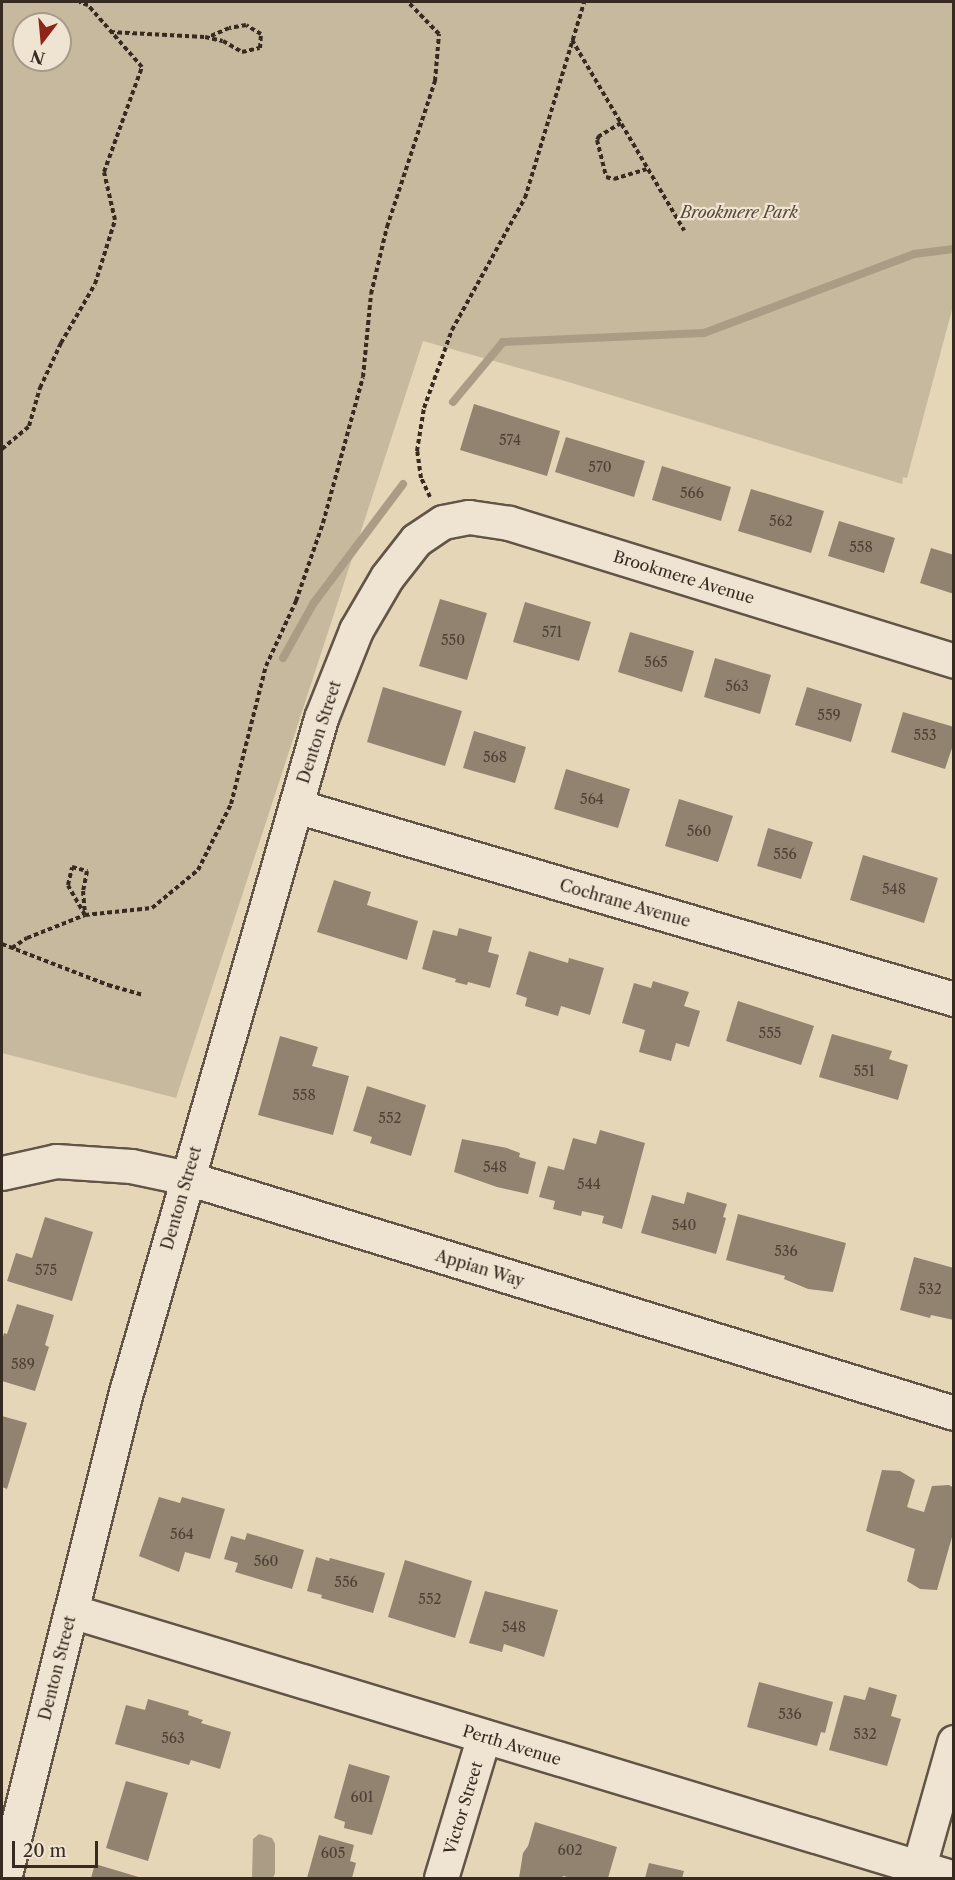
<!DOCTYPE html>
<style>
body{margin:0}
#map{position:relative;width:955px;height:1880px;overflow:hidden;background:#e5d6b8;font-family:"Libre Caslon Text",serif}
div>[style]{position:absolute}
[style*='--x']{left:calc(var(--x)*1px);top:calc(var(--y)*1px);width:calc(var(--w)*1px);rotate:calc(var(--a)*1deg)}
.green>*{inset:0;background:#c7b99e}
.water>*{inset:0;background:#aa9c85}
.stream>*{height:8px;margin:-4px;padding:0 4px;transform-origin:4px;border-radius:4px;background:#aa9c85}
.building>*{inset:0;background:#918370}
.path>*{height:4px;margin-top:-2px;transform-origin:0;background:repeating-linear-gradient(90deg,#372a21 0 4.5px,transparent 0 7.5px)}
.roads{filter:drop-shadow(2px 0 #625547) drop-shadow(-2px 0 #625547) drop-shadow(0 2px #625547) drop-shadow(0 -2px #625547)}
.minor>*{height:33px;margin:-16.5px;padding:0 16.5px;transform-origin:16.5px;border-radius:16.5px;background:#eee4d1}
span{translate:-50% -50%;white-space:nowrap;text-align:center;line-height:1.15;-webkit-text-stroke:4.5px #eee4d1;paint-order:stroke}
.number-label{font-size:14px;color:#4e4035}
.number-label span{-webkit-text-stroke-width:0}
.park-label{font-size:16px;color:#54473a;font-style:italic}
.street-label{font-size:16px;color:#372a21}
.frame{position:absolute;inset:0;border:3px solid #372a21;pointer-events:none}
.north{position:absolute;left:12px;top:12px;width:60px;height:60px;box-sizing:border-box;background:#eee4d1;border:2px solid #a59a8b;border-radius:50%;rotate:196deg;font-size:16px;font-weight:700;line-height:24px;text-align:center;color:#372a21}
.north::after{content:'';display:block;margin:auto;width:21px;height:27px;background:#8f2418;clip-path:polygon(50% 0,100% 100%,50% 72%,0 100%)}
.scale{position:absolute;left:12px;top:1841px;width:86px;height:27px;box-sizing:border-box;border:3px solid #372a21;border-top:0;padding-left:8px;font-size:18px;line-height:21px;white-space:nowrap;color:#372a21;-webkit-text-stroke:4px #eee4d1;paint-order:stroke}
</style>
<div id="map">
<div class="green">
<div style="clip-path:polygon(evenodd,2px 2px,953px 2px,953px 306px,907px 478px,903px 477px,902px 484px,565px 381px,423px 341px,176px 1098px,2px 1053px,2px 2px,24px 24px,60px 24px,60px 60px,24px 60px,24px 24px)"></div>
</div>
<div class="water">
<div style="clip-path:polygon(259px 1834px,272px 1838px,275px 1844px,275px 1873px,273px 1878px,252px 1878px,253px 1839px)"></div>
</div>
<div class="stream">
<div style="--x:453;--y:402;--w:78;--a:-50.2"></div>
<div style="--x:503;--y:342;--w:201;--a:-2.6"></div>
<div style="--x:704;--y:333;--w:224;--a:-20.6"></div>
<div style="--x:914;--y:254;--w:40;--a:-7.1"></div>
<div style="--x:283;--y:658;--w:62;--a:-60.9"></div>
<div style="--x:313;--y:604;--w:150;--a:-53.1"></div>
</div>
<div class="building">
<div style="clip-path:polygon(474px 404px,560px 431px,547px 476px,460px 450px)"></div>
<div style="clip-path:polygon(566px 437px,645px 461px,634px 497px,555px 472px)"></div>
<div style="clip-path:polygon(662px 466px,731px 487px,721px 521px,652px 500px)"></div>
<div style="clip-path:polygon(751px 489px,824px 511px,811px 553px,738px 531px)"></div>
<div style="clip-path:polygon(839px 521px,895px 538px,884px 573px,828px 556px)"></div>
<div style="clip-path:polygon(931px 548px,954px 555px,954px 594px,920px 583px)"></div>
<div style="clip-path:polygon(440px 599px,487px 613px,467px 680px,419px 666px)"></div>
<div style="clip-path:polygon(525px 602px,591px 622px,579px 661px,513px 642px)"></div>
<div style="clip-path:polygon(630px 632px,694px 651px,682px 692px,618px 672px)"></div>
<div style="clip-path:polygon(715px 658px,771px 675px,760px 714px,704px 697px)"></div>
<div style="clip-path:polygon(383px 687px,462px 711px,445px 766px,367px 742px)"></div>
<div style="clip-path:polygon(807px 687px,862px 704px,851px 742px,795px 725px)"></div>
<div style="clip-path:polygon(903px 712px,954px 727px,954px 742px,945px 769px,891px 752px)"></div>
<div style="clip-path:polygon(474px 731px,526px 747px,515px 783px,463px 768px)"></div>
<div style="clip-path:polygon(566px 769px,630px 789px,618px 828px,554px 809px)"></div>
<div style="clip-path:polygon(679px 799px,733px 816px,718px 862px,665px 846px)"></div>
<div style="clip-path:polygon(768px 828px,813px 842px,801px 879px,757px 866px)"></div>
<div style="clip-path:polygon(863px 855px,938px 878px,924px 923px,850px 900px)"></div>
<div style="clip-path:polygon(334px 880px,371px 892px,367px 905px,418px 921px,407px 960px,317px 932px)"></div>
<div style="clip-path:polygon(459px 928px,492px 937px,488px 952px,499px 955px,490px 988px,468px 982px,467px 985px,455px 982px,456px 979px,422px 969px,433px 930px,457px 936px)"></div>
<div style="clip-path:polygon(529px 951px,568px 963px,569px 958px,604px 968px,590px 1015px,561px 1006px,558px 1016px,525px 1006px,527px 998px,516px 994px)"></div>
<div style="clip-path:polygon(653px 981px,689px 992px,684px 1006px,700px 1011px,689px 1047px,676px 1043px,671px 1061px,639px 1052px,645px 1030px,622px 1023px,634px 983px,651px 988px)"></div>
<div style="clip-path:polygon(738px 1001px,814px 1026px,801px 1065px,726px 1041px)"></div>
<div style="clip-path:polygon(832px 1034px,892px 1051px,889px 1059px,908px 1065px,898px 1100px,819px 1077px)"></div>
<div style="clip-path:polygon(280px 1036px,318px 1047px,312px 1066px,349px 1076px,333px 1135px,258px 1115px)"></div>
<div style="clip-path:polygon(367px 1086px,426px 1105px,411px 1156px,370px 1143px,372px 1137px,353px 1131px)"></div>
<div style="clip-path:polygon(600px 1130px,645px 1143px,622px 1229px,602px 1223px,604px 1216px,582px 1211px,581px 1216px,553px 1209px,555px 1201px,539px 1197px,548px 1166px,564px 1170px,573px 1138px,596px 1144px)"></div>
<div style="clip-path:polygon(462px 1139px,507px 1148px,520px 1153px,519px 1157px,536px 1162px,528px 1194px,497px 1187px,454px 1172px)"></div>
<div style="clip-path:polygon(687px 1192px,727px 1204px,723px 1217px,726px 1218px,716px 1254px,641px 1233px,652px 1195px,684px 1204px)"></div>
<div style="clip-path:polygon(738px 1214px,846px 1243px,833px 1292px,808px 1289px,784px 1279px,785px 1276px,726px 1260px)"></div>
<div style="clip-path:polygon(45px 1217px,93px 1232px,72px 1301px,7px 1281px,16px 1253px,32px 1258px)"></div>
<div style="clip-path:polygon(914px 1257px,954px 1268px,954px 1320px,931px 1315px,930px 1318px,900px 1310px)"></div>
<div style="clip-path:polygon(17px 1304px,54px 1315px,45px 1345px,49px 1347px,35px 1391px,2px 1381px,2px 1340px,4px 1333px,7px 1334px)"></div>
<div style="clip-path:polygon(2px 1416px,27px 1423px,7px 1489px,2px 1487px)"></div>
<div style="clip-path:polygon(882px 1470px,900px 1471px,915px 1480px,907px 1507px,924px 1512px,932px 1486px,949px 1485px,954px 1488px,954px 1530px,937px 1590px,920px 1589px,907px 1581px,915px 1549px,866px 1531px)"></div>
<div style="clip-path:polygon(159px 1497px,180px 1503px,182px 1497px,225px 1509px,210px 1559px,185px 1552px,179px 1572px,139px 1556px)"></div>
<div style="clip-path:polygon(247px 1533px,304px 1550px,292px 1589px,235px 1572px,238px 1563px,224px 1559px,231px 1536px,245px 1540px)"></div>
<div style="clip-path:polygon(316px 1557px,329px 1561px,330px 1558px,385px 1573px,373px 1613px,321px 1598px,322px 1595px,307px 1591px)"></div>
<div style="clip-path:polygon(405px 1560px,472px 1581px,455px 1638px,388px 1617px)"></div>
<div style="clip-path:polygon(485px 1591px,558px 1610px,544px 1657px,504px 1644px,502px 1652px,469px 1643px)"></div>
<div style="clip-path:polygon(759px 1682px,833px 1702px,825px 1733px,821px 1732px,817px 1746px,747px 1727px)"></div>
<div style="clip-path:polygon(869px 1687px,897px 1695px,891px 1716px,901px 1719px,887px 1766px,829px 1750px,844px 1695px,865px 1700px)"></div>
<div style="clip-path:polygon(148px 1699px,189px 1711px,188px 1715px,203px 1720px,201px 1723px,231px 1732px,220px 1769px,191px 1760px,189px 1765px,115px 1744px,126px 1705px,145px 1710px)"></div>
<div style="clip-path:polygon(349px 1764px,390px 1776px,372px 1835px,344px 1828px,345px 1822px,334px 1818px)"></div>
<div style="clip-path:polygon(126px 1781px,168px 1793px,148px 1861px,106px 1848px)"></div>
<div style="clip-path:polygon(535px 1822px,617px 1847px,608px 1878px,572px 1878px,563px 1876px,562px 1878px,519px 1878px,523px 1853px,528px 1846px)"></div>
<div style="clip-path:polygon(319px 1835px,354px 1845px,350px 1861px,356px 1863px,352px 1878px,307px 1878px)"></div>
<div style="clip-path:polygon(649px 1863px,684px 1871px,682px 1878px,645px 1878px)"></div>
<div style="clip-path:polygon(95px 1864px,142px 1878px,91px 1878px)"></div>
</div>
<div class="path">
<div style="--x:110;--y:32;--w:95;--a:3"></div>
<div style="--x:205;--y:37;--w:18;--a:13"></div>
<div style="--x:223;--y:41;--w:22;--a:30"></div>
<div style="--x:242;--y:52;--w:18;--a:-13"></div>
<div style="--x:260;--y:48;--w:14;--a:-86"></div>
<div style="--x:261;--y:34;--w:17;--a:-149"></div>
<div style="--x:246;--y:25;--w:17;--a:170"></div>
<div style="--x:229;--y:28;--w:22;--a:156"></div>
<div style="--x:572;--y:40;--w:221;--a:59.5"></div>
<div style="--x:621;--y:123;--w:26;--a:149"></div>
<div style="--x:599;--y:136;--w:4;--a:117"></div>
<div style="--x:597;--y:140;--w:38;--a:76"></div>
<div style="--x:606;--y:177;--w:8;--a:14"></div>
<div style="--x:614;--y:179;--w:34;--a:-17"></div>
<div style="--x:2;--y:449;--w:35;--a:-40"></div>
<div style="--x:29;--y:426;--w:40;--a:-74"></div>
<div style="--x:40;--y:388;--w:50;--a:-65"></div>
<div style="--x:61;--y:343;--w:68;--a:-60"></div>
<div style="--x:95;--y:284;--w:67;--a:-72.6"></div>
<div style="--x:115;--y:220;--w:49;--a:-102.9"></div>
<div style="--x:104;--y:172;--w:112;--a:-70.1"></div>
<div style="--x:142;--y:67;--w:82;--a:-131.1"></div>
<div style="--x:88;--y:5;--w:9;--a:-162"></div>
<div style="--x:430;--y:497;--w:21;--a:-115"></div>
<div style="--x:421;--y:478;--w:27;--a:-98"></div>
<div style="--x:417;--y:451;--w:44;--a:-80.8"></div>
<div style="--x:424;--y:408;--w:83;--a:-70.3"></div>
<div style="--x:452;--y:330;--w:151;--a:-61.1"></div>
<div style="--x:525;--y:198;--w:205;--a:-73.2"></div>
<div style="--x:72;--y:867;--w:16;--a:15"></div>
<div style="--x:87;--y:871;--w:20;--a:101"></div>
<div style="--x:83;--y:891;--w:24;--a:85"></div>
<div style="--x:85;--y:915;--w:34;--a:-120"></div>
<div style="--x:68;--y:885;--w:18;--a:-77"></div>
<div style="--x:2;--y:944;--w:114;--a:21.1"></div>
<div style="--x:108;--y:985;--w:36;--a:16"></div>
<div style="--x:12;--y:948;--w:18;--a:-34"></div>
<div style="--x:27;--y:938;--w:62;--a:-21.6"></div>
<div style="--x:85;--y:915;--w:67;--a:-6"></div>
<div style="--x:152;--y:908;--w:60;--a:-39.6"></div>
<div style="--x:198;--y:870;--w:74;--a:-63.4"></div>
<div style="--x:231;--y:804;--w:142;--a:-75.8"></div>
<div style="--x:266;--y:666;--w:72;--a:-65.2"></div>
<div style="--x:296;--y:601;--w:83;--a:-70.9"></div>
<div style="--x:323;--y:523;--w:151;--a:-74.7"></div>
<div style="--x:363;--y:377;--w:83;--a:-84.5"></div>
<div style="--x:371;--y:294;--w:69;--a:-76.6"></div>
<div style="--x:387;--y:227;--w:154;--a:-71.8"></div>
<div style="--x:435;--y:81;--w:47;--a:-85.1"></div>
<div style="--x:439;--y:34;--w:45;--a:-134.1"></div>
</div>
<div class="roads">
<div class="minor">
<div style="--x:296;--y:806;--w:686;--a:16.35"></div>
<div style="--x:2;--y:1173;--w:55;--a:-12.5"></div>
<div style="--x:56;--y:1161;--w:75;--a:3.8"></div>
<div style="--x:131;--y:1166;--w:57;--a:12.1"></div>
<div style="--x:187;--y:1178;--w:802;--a:17.03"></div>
<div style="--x:71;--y:1611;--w:922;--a:16.82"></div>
<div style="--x:4;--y:1878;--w:501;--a:-75.91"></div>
<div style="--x:126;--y:1392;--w:702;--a:-73.86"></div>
<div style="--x:321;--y:718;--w:95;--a:-68.3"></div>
<div style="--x:356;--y:630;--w:61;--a:-59.7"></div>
<div style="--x:387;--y:577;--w:47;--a:-51.9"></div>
<div style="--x:416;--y:540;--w:32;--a:-34"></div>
<div style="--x:443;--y:522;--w:26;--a:-11"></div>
<div style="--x:469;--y:517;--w:40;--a:8.5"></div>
<div style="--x:509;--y:523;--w:466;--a:17.2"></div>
<div style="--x:441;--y:1878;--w:148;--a:-73.2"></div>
<div style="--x:909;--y:1878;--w:16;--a:-50"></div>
<div style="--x:919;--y:1866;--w:129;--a:-74.2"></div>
</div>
</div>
<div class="number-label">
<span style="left:510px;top:440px">574</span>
<span style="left:600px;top:467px">570</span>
<span style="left:692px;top:493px">566</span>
<span style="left:781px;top:521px">562</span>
<span style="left:861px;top:547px">558</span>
<span style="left:552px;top:632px">571</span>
<span style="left:453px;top:640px">550</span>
<span style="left:656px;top:662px">565</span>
<span style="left:737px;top:686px">563</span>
<span style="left:829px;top:715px">559</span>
<span style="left:925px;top:735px">553</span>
<span style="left:495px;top:757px">568</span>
<span style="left:592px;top:799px">564</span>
<span style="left:699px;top:831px">560</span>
<span style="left:785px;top:854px">556</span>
<span style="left:894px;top:889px">548</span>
<span style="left:770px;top:1033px">555</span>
<span style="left:864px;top:1071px">551</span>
<span style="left:304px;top:1095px">558</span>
<span style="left:390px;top:1118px">552</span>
<span style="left:495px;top:1167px">548</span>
<span style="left:589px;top:1184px">544</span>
<span style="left:684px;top:1225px">540</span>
<span style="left:786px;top:1251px">536</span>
<span style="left:46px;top:1270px">575</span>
<span style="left:930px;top:1289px">532</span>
<span style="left:23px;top:1364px">589</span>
<span style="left:182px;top:1534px">564</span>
<span style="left:266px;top:1561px">560</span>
<span style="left:346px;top:1582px">556</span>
<span style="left:430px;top:1599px">552</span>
<span style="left:514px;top:1627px">548</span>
<span style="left:790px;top:1714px">536</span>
<span style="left:865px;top:1734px">532</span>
<span style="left:173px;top:1738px">563</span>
<span style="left:362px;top:1797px">601</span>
<span style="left:570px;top:1850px">602</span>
<span style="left:333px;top:1853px">605</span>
</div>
<div class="park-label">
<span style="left:739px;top:212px">Brookmere Park</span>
</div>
<div class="street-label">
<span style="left:684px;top:577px;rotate:17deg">Brookmere Avenue</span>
<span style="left:319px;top:732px;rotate:-72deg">Denton Street</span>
<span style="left:625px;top:903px;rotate:16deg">Cochrane Avenue</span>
<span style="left:181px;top:1198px;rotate:-74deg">Denton Street</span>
<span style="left:480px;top:1268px;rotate:17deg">Appian Way</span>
<span style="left:57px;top:1668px;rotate:-76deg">Denton Street</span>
<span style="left:512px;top:1745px;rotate:17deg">Perth Avenue</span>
<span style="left:463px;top:1808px;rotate:-73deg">Victor Street</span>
</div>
<div class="frame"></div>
<div class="north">N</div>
<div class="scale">20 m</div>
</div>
